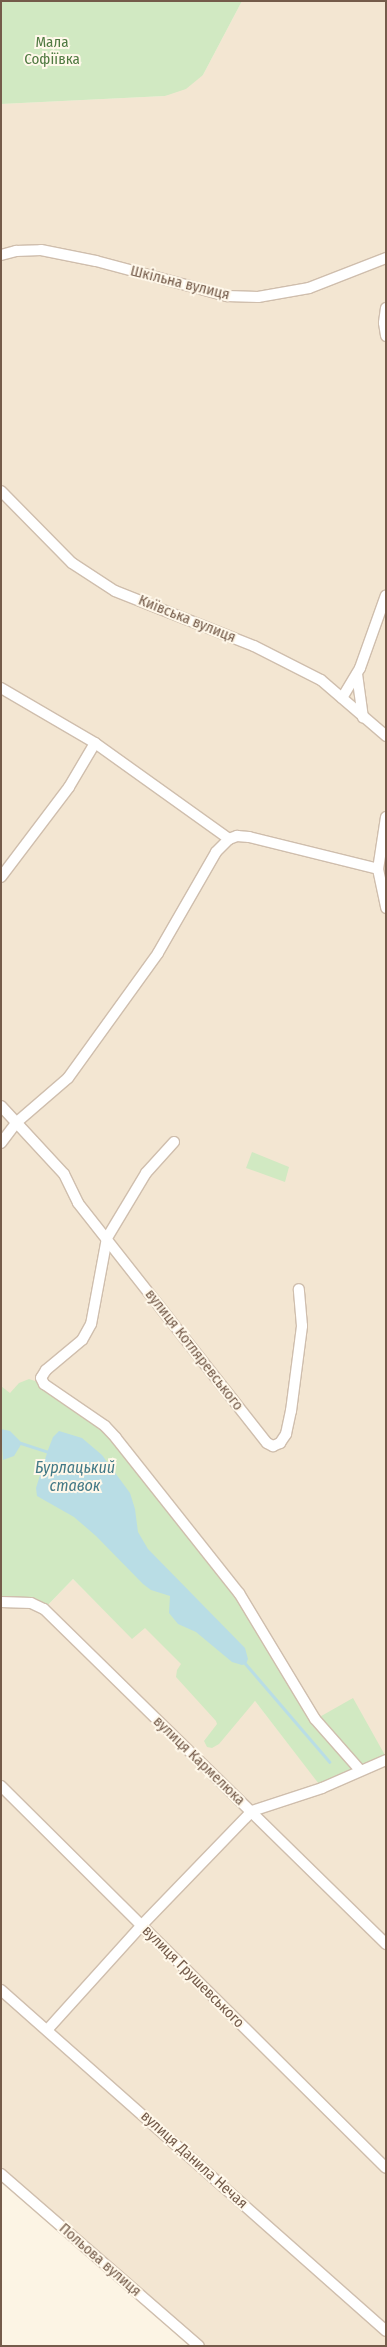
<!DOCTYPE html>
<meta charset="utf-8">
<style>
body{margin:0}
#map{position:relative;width:387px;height:2347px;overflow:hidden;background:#fcf4e4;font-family:"Fira Sans Condensed",sans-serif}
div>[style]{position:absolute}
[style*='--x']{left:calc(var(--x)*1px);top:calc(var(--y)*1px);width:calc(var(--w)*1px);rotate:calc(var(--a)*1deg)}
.residential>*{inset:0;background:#f3e6d2}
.green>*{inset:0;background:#d1e9c2}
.water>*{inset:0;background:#b9dde5}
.stream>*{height:2.5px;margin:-1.25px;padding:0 1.25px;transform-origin:1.25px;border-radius:1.25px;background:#b9dde5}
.roads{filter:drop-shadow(1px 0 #cfbead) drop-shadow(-1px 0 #cfbead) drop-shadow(0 1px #cfbead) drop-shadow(0 -1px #cfbead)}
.minor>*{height:10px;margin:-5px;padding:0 5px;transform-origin:5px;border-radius:5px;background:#fff}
span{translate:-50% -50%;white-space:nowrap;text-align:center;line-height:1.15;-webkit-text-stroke:4px #fff8ea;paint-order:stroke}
.park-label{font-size:15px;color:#507a42}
.street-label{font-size:15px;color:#745b4a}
.water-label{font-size:16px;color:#447a87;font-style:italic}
.frame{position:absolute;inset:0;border:2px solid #745b4a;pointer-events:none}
</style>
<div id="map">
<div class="residential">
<div style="clip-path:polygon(242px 1px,386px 1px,386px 1757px,315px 1719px,18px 1401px,1px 1386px,1px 104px,165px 96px,203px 75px)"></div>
<div style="clip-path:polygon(73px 1579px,132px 1638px,145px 1627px,236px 1719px,255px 1701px,322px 1787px,386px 1760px,386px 2346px,199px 2346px,1px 2174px,1px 1602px,44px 1609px)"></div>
</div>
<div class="green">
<div style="clip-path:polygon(1px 1px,242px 1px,203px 75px,186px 89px,165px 96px,1px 104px)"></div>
<div style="clip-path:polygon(252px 1152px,289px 1167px,285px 1182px,246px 1168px)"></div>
<div style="clip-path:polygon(29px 1379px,44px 1384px,105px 1426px,239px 1593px,316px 1719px,353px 1698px,386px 1757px,322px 1788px,255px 1701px,219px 1744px,212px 1748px,207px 1747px,204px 1741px,217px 1724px,216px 1721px,176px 1677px,177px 1670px,181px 1664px,145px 1628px,132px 1639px,73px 1579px,44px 1609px,1px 1602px,1px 1386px,10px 1393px,19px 1383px)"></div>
</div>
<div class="water">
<div style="clip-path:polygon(1px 1429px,10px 1431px,22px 1443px,14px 1456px,3px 1460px)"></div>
<div style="clip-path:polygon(59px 1431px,82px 1438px,102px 1455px,130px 1493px,135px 1509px,138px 1532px,148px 1549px,245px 1648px,248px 1659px,246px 1664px,242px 1665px,232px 1662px,196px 1632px,178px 1624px,169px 1613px,170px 1596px,151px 1590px,143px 1584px,96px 1536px,74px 1517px,37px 1496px,36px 1488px,48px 1450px,53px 1437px)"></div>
</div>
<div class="stream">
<div style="--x:21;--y:1443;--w:29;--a:18"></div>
<div style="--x:245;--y:1663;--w:130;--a:49.4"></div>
</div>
<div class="roads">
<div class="minor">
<div style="--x:1;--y:255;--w:16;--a:-15"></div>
<div style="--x:16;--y:251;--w:25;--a:-2"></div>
<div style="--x:41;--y:250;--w:56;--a:11.3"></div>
<div style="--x:96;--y:261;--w:136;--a:15"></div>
<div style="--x:227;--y:296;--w:31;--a:2"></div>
<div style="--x:258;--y:297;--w:52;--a:-10"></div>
<div style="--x:309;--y:288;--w:83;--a:-21.3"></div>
<div style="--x:386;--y:308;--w:15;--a:98"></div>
<div style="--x:384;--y:323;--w:13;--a:81"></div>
<div style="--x:1;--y:491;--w:101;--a:45.4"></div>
<div style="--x:72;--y:563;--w:51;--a:33.1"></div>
<div style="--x:115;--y:591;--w:149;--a:21.6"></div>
<div style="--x:254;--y:646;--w:75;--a:26.9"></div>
<div style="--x:321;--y:680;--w:86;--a:40.7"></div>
<div style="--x:357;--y:674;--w:44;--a:82.2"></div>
<div style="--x:1;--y:688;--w:109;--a:30.3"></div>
<div style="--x:95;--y:743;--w:165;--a:35.6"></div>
<div style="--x:229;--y:839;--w:9;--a:-21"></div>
<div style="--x:237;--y:836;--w:12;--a:5"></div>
<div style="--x:249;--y:837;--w:133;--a:13.9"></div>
<div style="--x:342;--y:698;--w:35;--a:-59"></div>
<div style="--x:360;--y:668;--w:77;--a:-70.4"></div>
<div style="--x:386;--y:817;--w:53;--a:98.7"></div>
<div style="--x:378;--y:869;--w:40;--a:78"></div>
<div style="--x:1;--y:877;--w:113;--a:-52.9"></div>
<div style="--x:69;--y:787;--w:51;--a:-59.4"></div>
<div style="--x:1;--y:1106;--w:93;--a:47.2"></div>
<div style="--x:64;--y:1174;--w:32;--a:64"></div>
<div style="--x:78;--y:1203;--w:305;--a:51.8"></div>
<div style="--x:267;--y:1443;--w:7;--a:27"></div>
<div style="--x:273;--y:1446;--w:8;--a:-23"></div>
<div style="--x:280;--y:1443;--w:11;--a:-56"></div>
<div style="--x:286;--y:1434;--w:24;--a:-78"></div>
<div style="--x:291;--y:1411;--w:86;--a:-82.6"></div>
<div style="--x:302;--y:1326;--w:37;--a:-95"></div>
<div style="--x:174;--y:1142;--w:42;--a:132.1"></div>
<div style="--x:146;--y:1173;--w:76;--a:121"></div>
<div style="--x:107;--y:1238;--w:87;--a:100.5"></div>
<div style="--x:91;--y:1324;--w:18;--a:119"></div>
<div style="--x:82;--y:1340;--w:47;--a:140.2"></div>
<div style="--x:46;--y:1370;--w:9;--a:122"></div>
<div style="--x:41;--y:1378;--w:7;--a:63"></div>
<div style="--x:44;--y:1384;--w:74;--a:34.5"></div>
<div style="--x:105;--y:1426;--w:16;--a:47"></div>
<div style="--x:116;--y:1438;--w:198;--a:51.6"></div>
<div style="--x:239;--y:1593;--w:147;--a:58.9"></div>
<div style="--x:315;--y:1719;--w:68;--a:48.6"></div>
<div style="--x:1;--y:1143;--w:26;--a:-53"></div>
<div style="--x:17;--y:1122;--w:67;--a:-40.8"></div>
<div style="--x:68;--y:1078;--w:154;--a:-54.2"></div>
<div style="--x:158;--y:953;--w:116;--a:-60.1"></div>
<div style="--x:216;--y:852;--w:18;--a:-45"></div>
<div style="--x:1;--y:1602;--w:30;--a:2"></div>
<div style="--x:31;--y:1603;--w:14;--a:25"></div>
<div style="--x:44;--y:1609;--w:479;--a:44.4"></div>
<div style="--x:1;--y:1786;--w:542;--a:44.78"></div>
<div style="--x:1;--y:1990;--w:514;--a:41.53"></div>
<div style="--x:48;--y:2029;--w:139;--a:-47.9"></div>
<div style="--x:141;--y:1926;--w:160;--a:-46"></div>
<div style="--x:252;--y:1811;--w:74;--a:-18.2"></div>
<div style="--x:322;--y:1788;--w:70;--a:-23.6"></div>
<div style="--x:1;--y:2174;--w:262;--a:41"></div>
</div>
</div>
<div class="park-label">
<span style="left:52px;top:51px">Мала<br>Софіївка</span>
</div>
<div class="street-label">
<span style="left:180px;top:283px;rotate:14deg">Шкільна вулиця</span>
<span style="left:187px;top:619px;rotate:22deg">Київська вулиця</span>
<span style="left:194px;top:1350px;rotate:52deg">вулиця Котляревського</span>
<span style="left:199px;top:1761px;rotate:44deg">вулиця Кармелюка</span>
<span style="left:193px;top:1977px;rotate:45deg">вулиця Грушевського</span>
<span style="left:194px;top:2160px;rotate:42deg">вулиця Данила Нечая</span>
<span style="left:100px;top:2260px;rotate:41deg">Польова вулиця</span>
</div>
<div class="water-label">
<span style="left:75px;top:1477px">Бурлацький<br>ставок</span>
</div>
<div class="frame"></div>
</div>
